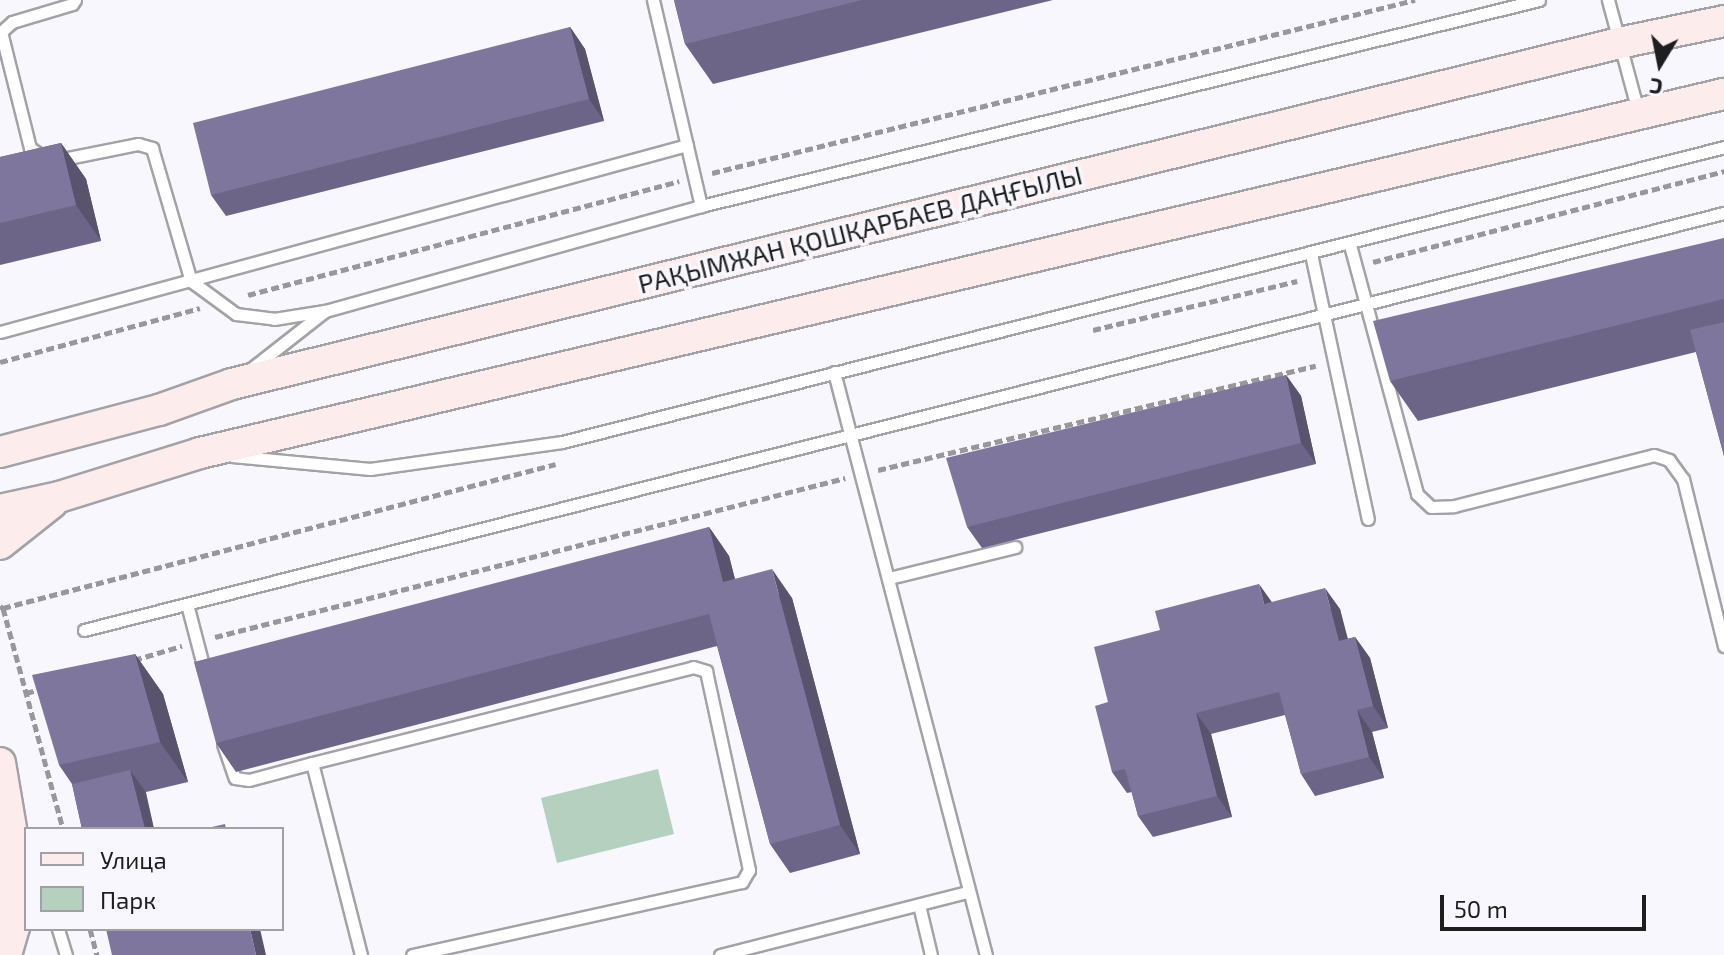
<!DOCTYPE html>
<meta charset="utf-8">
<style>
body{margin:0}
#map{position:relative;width:1724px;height:955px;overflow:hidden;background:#f8f7fd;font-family:"Exo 2",sans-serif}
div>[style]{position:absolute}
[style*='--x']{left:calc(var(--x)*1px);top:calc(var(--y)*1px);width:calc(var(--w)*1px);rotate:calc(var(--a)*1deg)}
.green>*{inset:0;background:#b6d0c0}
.path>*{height:5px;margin-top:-2.5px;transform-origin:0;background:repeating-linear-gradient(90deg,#98979c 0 8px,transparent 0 12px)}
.roads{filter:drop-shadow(2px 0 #a3a2a7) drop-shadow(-2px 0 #a3a2a7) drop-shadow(0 2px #a3a2a7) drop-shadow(0 -2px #a3a2a7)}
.lane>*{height:11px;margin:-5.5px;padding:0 5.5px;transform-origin:5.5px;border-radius:5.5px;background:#fff}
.secondary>*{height:30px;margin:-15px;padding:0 15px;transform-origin:15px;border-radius:15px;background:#fcedec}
.wall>*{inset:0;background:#6d6587}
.shaded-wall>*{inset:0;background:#59536e}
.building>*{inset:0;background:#7f769d}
span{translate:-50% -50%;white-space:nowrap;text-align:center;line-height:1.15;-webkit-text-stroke:7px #f8f7fd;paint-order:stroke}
.street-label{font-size:26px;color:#1e1e20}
.legend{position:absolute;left:24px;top:827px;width:260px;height:104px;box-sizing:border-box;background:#f8f7fd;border:2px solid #a1a0a5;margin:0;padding:10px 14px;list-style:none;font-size:24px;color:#1e1e20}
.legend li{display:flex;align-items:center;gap:16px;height:40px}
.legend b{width:40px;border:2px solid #a1a0a5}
.north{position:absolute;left:1620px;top:24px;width:80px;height:80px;-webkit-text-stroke:6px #f8f7fd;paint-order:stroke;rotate:190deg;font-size:22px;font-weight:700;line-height:32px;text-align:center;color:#1e1e20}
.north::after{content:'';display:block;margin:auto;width:28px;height:36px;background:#1e1e20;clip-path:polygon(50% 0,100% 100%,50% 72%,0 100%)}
.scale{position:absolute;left:1440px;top:895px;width:206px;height:36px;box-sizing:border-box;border:4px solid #1e1e20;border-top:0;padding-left:10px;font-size:24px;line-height:28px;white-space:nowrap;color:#1e1e20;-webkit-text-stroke:6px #f8f7fd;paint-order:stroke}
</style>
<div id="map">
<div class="green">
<div style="clip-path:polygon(658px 769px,674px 834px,557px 863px,541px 798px)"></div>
</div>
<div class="path">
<div style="--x:712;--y:173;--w:724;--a:-13.83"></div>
<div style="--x:1373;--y:262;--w:363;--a:-14.5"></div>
<div style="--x:248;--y:295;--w:446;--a:-14.8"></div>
<div style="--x:1093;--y:330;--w:210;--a:-13.5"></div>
<div style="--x:0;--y:362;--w:207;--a:-15.1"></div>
<div style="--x:878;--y:470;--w:450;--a:-13.4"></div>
<div style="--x:0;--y:606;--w:4;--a:34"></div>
<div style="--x:3;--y:608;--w:571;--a:-14.6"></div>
<div style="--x:3;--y:608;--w:229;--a:74.8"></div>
<div style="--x:215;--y:637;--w:650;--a:-14.16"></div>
<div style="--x:134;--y:660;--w:50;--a:-16.3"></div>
<div style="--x:26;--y:693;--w:16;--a:-15"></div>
<div style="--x:90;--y:929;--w:27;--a:75"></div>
</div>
<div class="roads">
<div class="lane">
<div style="--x:653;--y:0;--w:212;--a:76.9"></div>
<div style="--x:1608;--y:0;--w:115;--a:74.9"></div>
<div style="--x:43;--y:157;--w:16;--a:-145"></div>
<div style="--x:30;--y:148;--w:120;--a:-104"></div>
<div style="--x:1;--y:32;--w:15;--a:-42"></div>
<div style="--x:12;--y:22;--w:63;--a:-16.7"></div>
<div style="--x:72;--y:4;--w:5;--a:-53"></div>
<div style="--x:58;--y:160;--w:82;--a:-11.3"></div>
<div style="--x:138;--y:144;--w:15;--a:16"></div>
<div style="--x:152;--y:148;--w:139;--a:73.7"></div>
<div style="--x:191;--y:281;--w:56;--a:36.3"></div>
<div style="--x:236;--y:314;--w:38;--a:7"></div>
<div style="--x:274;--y:319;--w:51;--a:-9.1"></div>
<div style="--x:1350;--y:245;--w:258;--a:74.9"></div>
<div style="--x:1417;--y:494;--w:19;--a:43"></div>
<div style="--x:1431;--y:507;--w:23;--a:-2"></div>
<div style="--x:1454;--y:506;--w:206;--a:-14.3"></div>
<div style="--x:1654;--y:455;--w:16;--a:18"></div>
<div style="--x:1669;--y:460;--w:24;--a:54"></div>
<div style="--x:1683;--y:479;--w:172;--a:76.2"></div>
<div style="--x:1311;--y:254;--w:271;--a:77.9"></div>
<div style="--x:0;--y:332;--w:712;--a:-15.23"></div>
<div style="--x:251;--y:369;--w:94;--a:-38.1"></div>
<div style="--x:325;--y:311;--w:390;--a:-15.6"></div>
<div style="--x:701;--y:206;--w:863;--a:-13.81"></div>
<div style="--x:834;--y:372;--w:602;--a:75.39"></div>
<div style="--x:232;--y:456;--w:139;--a:5.4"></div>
<div style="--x:370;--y:469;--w:194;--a:-8"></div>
<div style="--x:562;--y:442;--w:1199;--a:-14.24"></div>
<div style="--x:889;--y:578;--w:130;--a:-13.8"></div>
<div style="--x:187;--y:604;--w:71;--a:75.4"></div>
<div style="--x:84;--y:630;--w:1692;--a:-14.27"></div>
<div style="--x:223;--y:744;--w:36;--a:71"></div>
<div style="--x:235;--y:778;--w:14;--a:8"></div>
<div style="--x:249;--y:780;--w:65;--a:-15.1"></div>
<div style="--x:919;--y:905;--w:51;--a:76.5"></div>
<div style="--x:58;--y:929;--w:27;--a:73"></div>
<div style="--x:361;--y:955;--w:198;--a:-104.3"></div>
<div style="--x:312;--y:763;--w:393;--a:-14.1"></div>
<div style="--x:693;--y:667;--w:14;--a:17"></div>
<div style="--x:706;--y:671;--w:204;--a:77.8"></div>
<div style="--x:749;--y:870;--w:14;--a:120"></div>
<div style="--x:742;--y:882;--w:338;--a:167.5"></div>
<div style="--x:720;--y:955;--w:255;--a:-14.3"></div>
</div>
<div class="secondary">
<div style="--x:0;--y:452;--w:164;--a:-14.8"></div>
<div style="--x:159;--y:410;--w:77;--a:-19.6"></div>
<div style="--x:232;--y:384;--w:1428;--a:-13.81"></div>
<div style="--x:1619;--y:43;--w:107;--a:-11.8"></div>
<div style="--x:0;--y:510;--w:60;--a:-12.4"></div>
<div style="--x:59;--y:497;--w:148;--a:-17.3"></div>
<div style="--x:200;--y:453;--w:1566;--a:-13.26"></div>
<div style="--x:0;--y:544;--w:66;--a:-38.3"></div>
<div style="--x:0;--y:763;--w:78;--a:80.4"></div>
<div style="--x:13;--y:840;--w:87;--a:89.3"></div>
<div style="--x:14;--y:927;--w:29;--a:106"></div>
</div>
</div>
<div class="wall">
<div style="clip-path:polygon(674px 0,1053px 0,713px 84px,685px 44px)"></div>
<div style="clip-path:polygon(570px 27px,585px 49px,604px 121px,226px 216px,211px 195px)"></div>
<div style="clip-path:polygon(61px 143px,86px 179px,101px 241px,0 265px,0 157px)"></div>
<div style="clip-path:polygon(1724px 238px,1724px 456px,1696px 352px,1418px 421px,1390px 381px)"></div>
<div style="clip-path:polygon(1286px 375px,1301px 396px,1316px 464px,982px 548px,967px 527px)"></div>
<div style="clip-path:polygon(709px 527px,729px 556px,735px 579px,792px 598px,860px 854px,790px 873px,770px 844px,717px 646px,236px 772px,216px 743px)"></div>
<div style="clip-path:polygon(1271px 602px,1340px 609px,1347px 639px,1355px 637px,1370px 658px,1388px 728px,1372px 732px,1384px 778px,1315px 796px,1301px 774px,1285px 715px,1211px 734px,1232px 817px,1153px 837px,1138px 816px,1132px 792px,1127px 793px,1112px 772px,1108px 702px)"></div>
<div style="clip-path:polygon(135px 654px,163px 694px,188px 782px,146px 792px,154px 829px,82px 829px,72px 784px,59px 765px)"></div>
</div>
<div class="shaded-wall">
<div style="clip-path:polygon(570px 27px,585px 49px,604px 121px,589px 99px)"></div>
<div style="clip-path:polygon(61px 143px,86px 179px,101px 241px,76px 205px)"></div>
<div style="clip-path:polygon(1286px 375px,1301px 396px,1316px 464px,1301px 443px)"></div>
<div style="clip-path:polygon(709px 527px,729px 556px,743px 611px,723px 582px)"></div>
<div style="clip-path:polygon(772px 569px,792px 598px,860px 854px,840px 825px)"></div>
<div style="clip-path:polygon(1259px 584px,1274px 605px,1264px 604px)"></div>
<div style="clip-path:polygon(1325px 588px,1340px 609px,1354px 662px,1339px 641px)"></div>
<div style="clip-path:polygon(1355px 637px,1370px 658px,1388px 728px,1373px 706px)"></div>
<div style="clip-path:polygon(135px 654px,163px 694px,188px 782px,160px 742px)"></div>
<div style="clip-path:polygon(1357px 710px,1372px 732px,1384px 778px,1369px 757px)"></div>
<div style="clip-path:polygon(1196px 713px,1211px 734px,1232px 817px,1217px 796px)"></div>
<div style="clip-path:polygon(130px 770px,145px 791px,154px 829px,145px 829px)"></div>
<div style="clip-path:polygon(250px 929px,260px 929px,266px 955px,256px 955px)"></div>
</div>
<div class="building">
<div style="clip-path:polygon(674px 0,862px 0,685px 44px)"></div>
<div style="clip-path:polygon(570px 27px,589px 99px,211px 195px,193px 123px)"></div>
<div style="clip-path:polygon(61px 143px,76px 205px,0 223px,0 157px)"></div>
<div style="clip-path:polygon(1724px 238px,1724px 299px,1390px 381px,1373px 321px)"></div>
<div style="clip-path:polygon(1724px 322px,1724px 456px,1690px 330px)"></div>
<div style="clip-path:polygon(1286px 375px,1301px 443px,967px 527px,946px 458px)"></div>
<div style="clip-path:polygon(709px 527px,723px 582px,772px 569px,840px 825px,770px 844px,709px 614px,216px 743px,194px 662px)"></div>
<div style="clip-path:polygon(1259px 584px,1264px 604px,1325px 588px,1339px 641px,1355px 637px,1373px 706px,1357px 710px,1369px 757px,1301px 774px,1279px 692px,1196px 713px,1217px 796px,1138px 816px,1125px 769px,1112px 772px,1095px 706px,1108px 702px,1094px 647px,1160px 630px,1155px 611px)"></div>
<div style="clip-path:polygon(135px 654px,160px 742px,59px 765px,32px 675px)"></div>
<div style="clip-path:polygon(130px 770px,145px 829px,82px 829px,72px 784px)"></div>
<div style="clip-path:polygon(225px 824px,226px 829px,203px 829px)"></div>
<div style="clip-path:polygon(106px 929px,250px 929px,256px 955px,112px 955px)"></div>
</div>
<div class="street-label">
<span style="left:860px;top:229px;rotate:-14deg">РАҚЫМЖАН ҚОШҚАРБАЕВ ДАҢҒЫЛЫ</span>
</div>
<ul class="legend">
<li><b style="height:10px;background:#fcedec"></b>Улица</li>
<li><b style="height:22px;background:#b6d0c0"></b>Парк</li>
</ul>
<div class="north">С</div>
<div class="scale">50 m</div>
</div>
